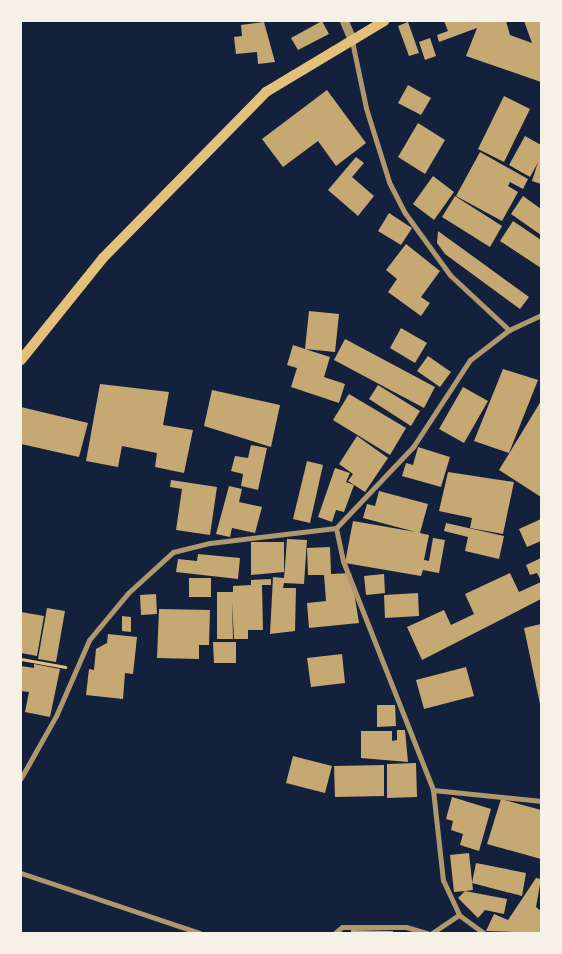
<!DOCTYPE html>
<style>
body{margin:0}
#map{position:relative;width:562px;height:954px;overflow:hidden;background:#14213d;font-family:"IBM Plex Sans",sans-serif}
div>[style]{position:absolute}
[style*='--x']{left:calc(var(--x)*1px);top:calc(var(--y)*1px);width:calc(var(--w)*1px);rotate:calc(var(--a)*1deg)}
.building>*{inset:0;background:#c6a872}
.path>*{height:3px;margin:-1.5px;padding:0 1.5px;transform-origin:1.5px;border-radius:1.5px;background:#e5c07b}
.minor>*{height:5px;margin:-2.5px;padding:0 2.5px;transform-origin:2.5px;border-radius:2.5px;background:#b1986c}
.tertiary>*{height:9px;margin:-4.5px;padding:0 4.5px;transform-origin:4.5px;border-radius:4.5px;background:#b1986c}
.secondary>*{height:10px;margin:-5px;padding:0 5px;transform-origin:5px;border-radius:5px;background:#e5c07b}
span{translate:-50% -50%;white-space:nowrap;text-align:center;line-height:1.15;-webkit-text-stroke:4.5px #f6f1e7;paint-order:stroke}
.frame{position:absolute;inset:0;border:22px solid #f6f1e7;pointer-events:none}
</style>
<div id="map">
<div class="building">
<div style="clip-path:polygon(322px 21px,329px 34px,298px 50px,291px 38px)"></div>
<div style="clip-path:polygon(444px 21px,506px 21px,510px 35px,532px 43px,524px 21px,541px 21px,541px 82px,466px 56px,477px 28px,439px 42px,437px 35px,448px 31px)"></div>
<div style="clip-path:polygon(264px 22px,275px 62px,258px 64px,257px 52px,236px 54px,234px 37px,242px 36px,241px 25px)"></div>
<div style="clip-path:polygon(408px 22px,419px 53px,409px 56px,398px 26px)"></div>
<div style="clip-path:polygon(430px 38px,436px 56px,425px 60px,419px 42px)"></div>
<div style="clip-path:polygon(408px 85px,431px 98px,421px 115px,398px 103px)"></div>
<div style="clip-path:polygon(327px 90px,366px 143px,336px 166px,318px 141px,283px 167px,262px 139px)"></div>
<div style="clip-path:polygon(504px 96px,530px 109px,504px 162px,478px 149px)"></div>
<div style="clip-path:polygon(418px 123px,445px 140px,425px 174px,398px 157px)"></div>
<div style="clip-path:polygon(525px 136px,541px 145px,541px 157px,530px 177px,509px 165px)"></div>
<div style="clip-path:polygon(480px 152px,528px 179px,523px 189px,510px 182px,508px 186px,518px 192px,502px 221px,456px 196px)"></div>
<div style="clip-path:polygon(356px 157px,364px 163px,352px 177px,374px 196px,358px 216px,328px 190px)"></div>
<div style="clip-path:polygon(539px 159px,541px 160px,541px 184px,532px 181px)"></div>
<div style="clip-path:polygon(433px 176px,454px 192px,434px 220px,413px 204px)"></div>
<div style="clip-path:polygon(455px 196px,502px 226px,490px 247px,442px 217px)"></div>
<div style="clip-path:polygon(523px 196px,541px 209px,541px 235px,511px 214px)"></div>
<div style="clip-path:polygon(389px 213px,412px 228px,401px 245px,378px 231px)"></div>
<div style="clip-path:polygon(513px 221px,541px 240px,541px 268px,500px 241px)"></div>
<div style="clip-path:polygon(438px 231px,529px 297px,520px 309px,445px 254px,437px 243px)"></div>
<div style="clip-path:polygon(406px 244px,440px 271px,421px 297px,430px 303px,421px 316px,388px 292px,397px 279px,386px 270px)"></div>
<div style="clip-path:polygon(309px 311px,339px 314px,335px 352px,305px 349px,330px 357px,324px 377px,345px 384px,339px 403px,291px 387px,297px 368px,287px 365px,293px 345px,305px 349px)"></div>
<div style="clip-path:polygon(401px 328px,427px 343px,415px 363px,390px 348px)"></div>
<div style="clip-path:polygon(345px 339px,435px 387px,424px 408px,334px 360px)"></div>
<div style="clip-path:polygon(428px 356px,451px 372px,440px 387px,417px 371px)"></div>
<div style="clip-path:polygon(503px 369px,538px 380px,509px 453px,474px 441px)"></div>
<div style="clip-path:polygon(100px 384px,169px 392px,163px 425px,193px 430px,184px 473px,155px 467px,157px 453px,122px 446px,118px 467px,86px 461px)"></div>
<div style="clip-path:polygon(378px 385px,420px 411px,411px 426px,369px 399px)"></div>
<div style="clip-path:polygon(463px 387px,488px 401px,464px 443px,439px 429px)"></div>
<div style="clip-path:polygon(212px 390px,280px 405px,271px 447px,204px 426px)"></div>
<div style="clip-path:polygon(349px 394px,406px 428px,390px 455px,333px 420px)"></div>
<div style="clip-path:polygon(541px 401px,541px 497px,499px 470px)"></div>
<div style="clip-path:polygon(21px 407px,88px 423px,79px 457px,21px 444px)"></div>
<div style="clip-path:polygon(357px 436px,388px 458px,365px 492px,348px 481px,353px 474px,339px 464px)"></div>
<div style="clip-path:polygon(251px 445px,267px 448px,258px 490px,241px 486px,243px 474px,231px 471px,235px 456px,248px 458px)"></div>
<div style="clip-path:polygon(418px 447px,450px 457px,441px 487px,402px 476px,406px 463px,413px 465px)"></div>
<div style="clip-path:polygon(307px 461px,323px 465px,310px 523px,293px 519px)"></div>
<div style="clip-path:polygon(335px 468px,350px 473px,346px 482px,354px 485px,344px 512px,336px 510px,332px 522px,318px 517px)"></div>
<div style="clip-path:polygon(448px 472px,514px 482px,503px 534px,470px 528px,472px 518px,439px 511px)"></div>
<div style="clip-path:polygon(171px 480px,217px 487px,210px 535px,176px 530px,182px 489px,170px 487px)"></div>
<div style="clip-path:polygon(229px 486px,242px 489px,239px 502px,262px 507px,255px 533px,232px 528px,230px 537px,216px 534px)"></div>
<div style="clip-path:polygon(379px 491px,428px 504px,420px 533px,429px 535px,424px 560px,429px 561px,433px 538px,445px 540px,439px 573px,423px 570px,421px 576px,345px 563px,353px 521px,416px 532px,363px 518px,367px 504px,375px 506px)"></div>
<div style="clip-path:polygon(541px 519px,541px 541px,527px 547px,519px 529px)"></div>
<div style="clip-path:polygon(446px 523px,504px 536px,499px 559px,465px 551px,468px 537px,444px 531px)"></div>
<div style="clip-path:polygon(287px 539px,307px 540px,304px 584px,284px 583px,283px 588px,296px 588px,295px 631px,270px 634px,273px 577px,284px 578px)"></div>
<div style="clip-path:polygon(251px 542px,284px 542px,284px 572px,251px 575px)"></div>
<div style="clip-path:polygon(330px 547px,331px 574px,351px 573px,359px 623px,309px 628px,307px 603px,326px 601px,324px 575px,308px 575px,307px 548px)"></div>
<div style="clip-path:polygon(198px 554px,240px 558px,238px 579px,176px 572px,178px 559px,197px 561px)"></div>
<div style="clip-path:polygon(541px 558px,541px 581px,537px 573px,530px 575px,526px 565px)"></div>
<div style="clip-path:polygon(510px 573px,519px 592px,541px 582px,541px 599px,422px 660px,407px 627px,444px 610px,451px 625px,474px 614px,465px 594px)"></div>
<div style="clip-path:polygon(384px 574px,385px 593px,366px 595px,364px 576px)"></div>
<div style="clip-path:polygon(189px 578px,211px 578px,211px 597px,189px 597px)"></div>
<div style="clip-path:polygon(271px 579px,271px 585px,262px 585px,263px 630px,248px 630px,248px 639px,234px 639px,232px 601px,233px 639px,217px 639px,217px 592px,233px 592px,233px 586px,251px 585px,251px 580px)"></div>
<div style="clip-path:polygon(418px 593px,419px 616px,385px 618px,384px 595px)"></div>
<div style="clip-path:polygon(156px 594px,157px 614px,141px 615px,140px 595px)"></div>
<div style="clip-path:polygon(47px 608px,65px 611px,56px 662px,38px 659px)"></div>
<div style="clip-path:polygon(159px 609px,210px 610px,209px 645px,199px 645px,199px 659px,157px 658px)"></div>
<div style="clip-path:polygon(21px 612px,44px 616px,37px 656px,21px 653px)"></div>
<div style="clip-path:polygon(122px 616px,131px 617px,131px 632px,122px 631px)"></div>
<div style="clip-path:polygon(541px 624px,541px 704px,540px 704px,524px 628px)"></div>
<div style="clip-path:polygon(108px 634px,137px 637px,133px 674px,125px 673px,123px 699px,86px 695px,89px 669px,94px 670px,96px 649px,107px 643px)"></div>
<div style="clip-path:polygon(213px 642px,236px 642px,236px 663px,214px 663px)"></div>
<div style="clip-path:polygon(342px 654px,345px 683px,311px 687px,307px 658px)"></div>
<div style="clip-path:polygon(34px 664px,60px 669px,50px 717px,25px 712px,29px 692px,21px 691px,21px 666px,34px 668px)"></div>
<div style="clip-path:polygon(466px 667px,474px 696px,424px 709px,416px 680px)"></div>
<div style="clip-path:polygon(377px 705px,395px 705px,396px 726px,377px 727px)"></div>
<div style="clip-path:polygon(397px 730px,405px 730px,408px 762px,361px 758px,361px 731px,392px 731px,392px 741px,397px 740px)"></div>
<div style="clip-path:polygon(293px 756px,332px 766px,325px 793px,286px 783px)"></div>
<div style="clip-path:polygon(416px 763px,417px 797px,387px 798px,387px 764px)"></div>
<div style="clip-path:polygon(384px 765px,384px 796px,335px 797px,334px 766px)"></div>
<div style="clip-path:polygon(452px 797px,491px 809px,479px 851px,460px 845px,463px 834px,451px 830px,453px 821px,446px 819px)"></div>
<div style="clip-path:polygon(501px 799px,541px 810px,541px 859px,487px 844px)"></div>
<div style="clip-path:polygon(469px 853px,473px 890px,465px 891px,507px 899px,504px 914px,485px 910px,478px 918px,458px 898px,465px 891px,454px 892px,450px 855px)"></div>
<div style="clip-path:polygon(476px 863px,526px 873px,522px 896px,472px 883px)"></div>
<div style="clip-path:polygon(536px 878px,541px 879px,536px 907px,541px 911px,541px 933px,486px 931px,494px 914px,508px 920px)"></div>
<div style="clip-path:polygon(351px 930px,393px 931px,393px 933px,351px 933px)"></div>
</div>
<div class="path">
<div style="--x:21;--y:659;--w:45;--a:10.3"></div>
</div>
<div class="minor">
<div style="--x:352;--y:41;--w:68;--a:78.2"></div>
<div style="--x:366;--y:108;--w:77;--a:72.7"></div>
<div style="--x:389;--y:182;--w:35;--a:63"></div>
<div style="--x:405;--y:213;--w:77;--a:54"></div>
<div style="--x:450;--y:275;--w:81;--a:43"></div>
<div style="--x:336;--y:528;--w:34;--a:78"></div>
<div style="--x:343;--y:561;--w:246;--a:68.5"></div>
<div style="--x:433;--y:790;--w:91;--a:83.7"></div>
<div style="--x:443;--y:880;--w:38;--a:65"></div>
<div style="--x:459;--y:915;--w:31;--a:36"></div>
<div style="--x:21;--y:778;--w:71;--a:-60.6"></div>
<div style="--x:56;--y:716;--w:83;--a:-66.5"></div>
<div style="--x:89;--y:640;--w:61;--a:-50.3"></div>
<div style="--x:128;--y:593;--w:61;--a:-42.3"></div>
<div style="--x:173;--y:552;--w:38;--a:-14"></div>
<div style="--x:210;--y:543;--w:127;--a:-6.8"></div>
<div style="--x:336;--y:528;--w:112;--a:-46.5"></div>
<div style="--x:413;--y:447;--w:104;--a:-56.8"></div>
<div style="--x:470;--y:360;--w:49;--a:-37.6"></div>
<div style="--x:509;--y:330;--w:35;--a:-25"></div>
<div style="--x:433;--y:790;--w:109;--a:5.8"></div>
<div style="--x:21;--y:873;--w:188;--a:18.6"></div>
<div style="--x:335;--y:933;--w:9;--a:-41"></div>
<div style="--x:342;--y:927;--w:64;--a:0"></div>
<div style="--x:406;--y:927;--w:22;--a:16"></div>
<div style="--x:432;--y:933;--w:32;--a:-34"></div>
</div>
<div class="tertiary">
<div style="--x:344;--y:21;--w:21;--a:67"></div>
</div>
<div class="secondary">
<div style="--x:21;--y:360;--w:131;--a:-51.2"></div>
<div style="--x:103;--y:258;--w:233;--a:-45.5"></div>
<div style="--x:266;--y:92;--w:138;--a:-31"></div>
</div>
<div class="frame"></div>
</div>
